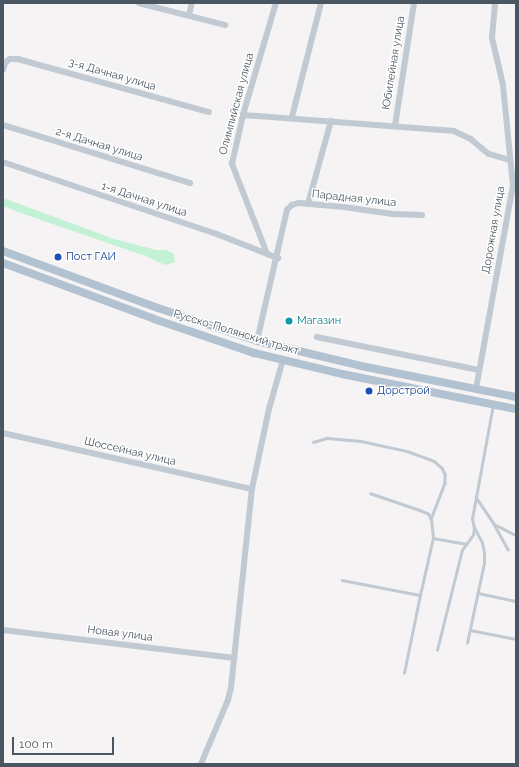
<!DOCTYPE html>
<meta charset="utf-8">
<style>
body{margin:0}
#map{position:relative;width:519px;height:767px;overflow:hidden;background:#f5f3f3;font-family:Raleway,sans-serif}
div>[style]{position:absolute}
[style*='--x']{left:calc(var(--x)*1px);top:calc(var(--y)*1px);width:calc(var(--w)*1px);rotate:calc(var(--a)*1deg)}
.green>*{inset:0;background:#c3f1d5}
.lane>*{height:2.5px;margin:-1.25px;padding:0 1.25px;transform-origin:1.25px;border-radius:1.25px;background:#c1cad2}
.street>*{height:5.5px;margin:-2.75px;padding:0 2.75px;transform-origin:2.75px;border-radius:2.75px;background:#c1cad2}
.primary>*{height:8px;margin:-4px;padding:0 4px;transform-origin:4px;border-radius:4px;background:#b3c2d1}
.dots>*{width:11px;height:11px;translate:-50% -50%;box-sizing:border-box;border:2px solid #fff;border-radius:50%}
span{translate:-50% -50%;white-space:nowrap;text-align:center;line-height:1.15;-webkit-text-stroke:3px #fff;paint-order:stroke}
.street-label{font-size:11px;color:#4a5661}
.transit-label{font-size:11px;color:#164399}
.left{translate:0 -50%;text-align:left}
.culture-label{font-size:11px;color:#0d838f}
.frame{position:absolute;inset:0;border:4px solid #4a5661;pointer-events:none}
.scale{position:absolute;left:12px;top:737px;width:102px;height:18px;box-sizing:border-box;border:2px solid #4a5661;border-top:0;padding-left:5px;font-size:12px;line-height:14px;white-space:nowrap;color:#4a5661;-webkit-text-stroke:3px #fff;paint-order:stroke}
</style>
<div id="map">
<div class="green">
<div style="clip-path:polygon(3px 198px,114px 239px,156px 250px,166px 250px,174px 254px,175px 262px,165px 265px,148px 257px,18px 212px,3px 206px)"></div>
</div>
<div class="lane">
<div style="--x:313;--y:442;--w:15;--a:-16"></div>
<div style="--x:327;--y:438;--w:34;--a:5"></div>
<div style="--x:361;--y:441;--w:47;--a:12.3"></div>
<div style="--x:407;--y:451;--w:29;--a:20"></div>
<div style="--x:434;--y:461;--w:11;--a:41"></div>
<div style="--x:442;--y:468;--w:7;--a:63"></div>
<div style="--x:445;--y:474;--w:9;--a:90"></div>
<div style="--x:445;--y:483;--w:39;--a:111"></div>
<div style="--x:476;--y:497;--w:32;--a:56"></div>
<div style="--x:494;--y:524;--w:25;--a:27"></div>
<div style="--x:494;--y:524;--w:29;--a:61"></div>
<div style="--x:433;--y:538;--w:34;--a:10"></div>
<div style="--x:342;--y:580;--w:79;--a:10.9"></div>
<div style="--x:420;--y:595;--w:58;--a:-77.2"></div>
<div style="--x:433;--y:538;--w:19;--a:-96"></div>
<div style="--x:431;--y:519;--w:6;--a:-121"></div>
<div style="--x:428;--y:514;--w:8;--a:-157"></div>
<div style="--x:421;--y:511;--w:53;--a:-161.2"></div>
<div style="--x:478;--y:593;--w:39;--a:12"></div>
<div style="--x:470;--y:630;--w:47;--a:11.1"></div>
<div style="--x:467;--y:643;--w:82;--a:-78"></div>
<div style="--x:484;--y:563;--w:10;--a:-90"></div>
<div style="--x:484;--y:553;--w:10;--a:-101"></div>
<div style="--x:482;--y:543;--w:16;--a:-117"></div>
<div style="--x:437;--y:650;--w:103;--a:-76"></div>
<div style="--x:462;--y:550;--w:19;--a:-54"></div>
<div style="--x:473;--y:535;--w:7;--a:-82"></div>
<div style="--x:474;--y:528;--w:9;--a:-103"></div>
<div style="--x:472;--y:519;--w:116;--a:-79.6"></div>
<div style="--x:404;--y:673;--w:80;--a:-78.4"></div>
</div>
<div class="street">
<div style="--x:139;--y:3;--w:89;--a:14.3"></div>
<div style="--x:189;--y:15;--w:12;--a:-76"></div>
<div style="--x:3;--y:70;--w:7;--a:-74"></div>
<div style="--x:5;--y:63;--w:6;--a:-39"></div>
<div style="--x:10;--y:59;--w:8;--a:0"></div>
<div style="--x:18;--y:59;--w:198;--a:15.5"></div>
<div style="--x:243;--y:115;--w:212;--a:4.3"></div>
<div style="--x:454;--y:131;--w:19;--a:25"></div>
<div style="--x:471;--y:139;--w:23;--a:40"></div>
<div style="--x:489;--y:154;--w:22;--a:16"></div>
<div style="--x:292;--y:117;--w:118;--a:-75.7"></div>
<div style="--x:3;--y:125;--w:196;--a:17.2"></div>
<div style="--x:395;--y:126;--w:124;--a:-81.2"></div>
<div style="--x:3;--y:162;--w:226;--a:18.6"></div>
<div style="--x:217;--y:234;--w:66;--a:21.5"></div>
<div style="--x:308;--y:204;--w:86;--a:-74.5"></div>
<div style="--x:267;--y:254;--w:97;--a:-111.3"></div>
<div style="--x:232;--y:164;--w:50;--a:-77.3"></div>
<div style="--x:243;--y:115;--w:117;--a:-73.6"></div>
<div style="--x:317;--y:337;--w:165;--a:11.5"></div>
<div style="--x:257;--y:341;--w:134;--a:-77.1"></div>
<div style="--x:287;--y:210;--w:7;--a:-45"></div>
<div style="--x:292;--y:205;--w:7;--a:-16"></div>
<div style="--x:299;--y:203;--w:45;--a:5.1"></div>
<div style="--x:344;--y:207;--w:49;--a:8.1"></div>
<div style="--x:393;--y:214;--w:29;--a:2"></div>
<div style="--x:476;--y:389;--w:206;--a:-79.7"></div>
<div style="--x:513;--y:186;--w:101;--a:-95.7"></div>
<div style="--x:503;--y:85;--w:48;--a:-103.2"></div>
<div style="--x:492;--y:38;--w:35;--a:-85"></div>
<div style="--x:3;--y:433;--w:255;--a:12.7"></div>
<div style="--x:3;--y:630;--w:233;--a:6.9"></div>
<div style="--x:201;--y:764;--w:69;--a:-67.1"></div>
<div style="--x:228;--y:700;--w:12;--a:-76"></div>
<div style="--x:231;--y:688;--w:200;--a:-84"></div>
<div style="--x:252;--y:489;--w:82;--a:-78"></div>
<div style="--x:269;--y:409;--w:51;--a:-74.1"></div>
</div>
<div class="primary">
<div style="--x:3;--y:251;--w:165;--a:20.2"></div>
<div style="--x:158;--y:308;--w:104;--a:18.4"></div>
<div style="--x:257;--y:341;--w:107;--a:13.5"></div>
<div style="--x:361;--y:366;--w:158;--a:11.3"></div>
<div style="--x:3;--y:263;--w:161;--a:20.3"></div>
<div style="--x:154;--y:319;--w:106;--a:18.8"></div>
<div style="--x:254;--y:353;--w:90;--a:13.4"></div>
<div style="--x:342;--y:374;--w:177;--a:11.4"></div>
</div>
<div class="dots">
<div style="left:58px;top:257px;background:#1a4fb4"></div>
<div style="left:289px;top:321px;background:#0f9aa8"></div>
<div style="left:369px;top:391px;background:#1a4fb4"></div>
</div>
<div class="street-label">
<span style="left:394px;top:63px;rotate:-81deg">Юбилейная улица</span>
<span style="left:112px;top:75px;rotate:16deg">3-я Дачная улица</span>
<span style="left:237px;top:104px;rotate:-75deg">Олимпийская улица</span>
<span style="left:99px;top:145px;rotate:17deg">2-я Дачная улица</span>
<span style="left:354px;top:199px;rotate:6deg">Парадная улица</span>
<span style="left:144px;top:200px;rotate:18deg">1-я Дачная улица</span>
<span style="left:494px;top:230px;rotate:-80deg">Дорожная улица</span>
<span style="left:236px;top:333px;rotate:17deg">Русско-Полянский тракт</span>
<span style="left:130px;top:452px;rotate:13deg">Шоссейная улица</span>
<span style="left:120px;top:634px;rotate:7deg">Новая улица</span>
</div>
<div class="transit-label">
<span class="left" style="left:66px;top:257px">Пост ГАИ</span>
<span class="left" style="left:377px;top:391px">Дорстрой</span>
</div>
<div class="culture-label">
<span class="left" style="left:297px;top:321px">Магазин</span>
</div>
<div class="frame"></div>
<div class="scale">100 m</div>
</div>
